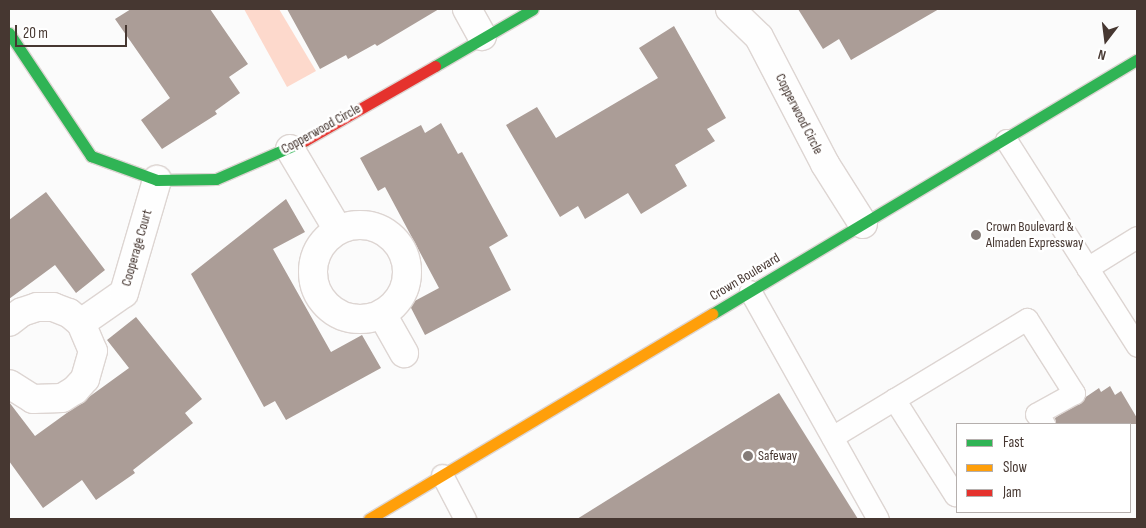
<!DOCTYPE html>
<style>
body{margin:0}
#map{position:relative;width:1146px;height:528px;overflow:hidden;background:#fbfbfb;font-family:"Sofia Sans Condensed",sans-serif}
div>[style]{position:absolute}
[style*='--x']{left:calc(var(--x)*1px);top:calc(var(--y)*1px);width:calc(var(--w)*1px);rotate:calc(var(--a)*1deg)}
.green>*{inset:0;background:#fdd9cc}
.building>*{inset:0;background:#ab9d97}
.roads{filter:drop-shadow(1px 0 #ddd5d2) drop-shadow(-1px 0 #ddd5d2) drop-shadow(0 1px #ddd5d2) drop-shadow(0 -1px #ddd5d2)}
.lane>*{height:21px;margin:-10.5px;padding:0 10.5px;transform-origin:10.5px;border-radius:10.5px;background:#fefefe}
.street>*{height:28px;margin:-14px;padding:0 14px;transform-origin:14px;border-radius:14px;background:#fefefe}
.street>.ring{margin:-14px;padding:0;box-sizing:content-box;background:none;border:28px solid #fefefe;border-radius:50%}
.fast>*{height:11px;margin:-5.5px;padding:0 5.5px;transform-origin:5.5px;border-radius:5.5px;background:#30b455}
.slow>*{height:11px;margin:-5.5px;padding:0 5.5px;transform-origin:5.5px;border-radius:5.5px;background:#ff9f0a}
.jam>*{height:11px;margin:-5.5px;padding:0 5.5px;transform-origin:5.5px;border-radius:5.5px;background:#e5322d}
.dots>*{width:14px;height:14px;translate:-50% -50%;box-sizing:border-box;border:2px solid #fff;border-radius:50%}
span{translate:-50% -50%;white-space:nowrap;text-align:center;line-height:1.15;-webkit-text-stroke:5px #fff;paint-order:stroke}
.street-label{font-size:14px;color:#463731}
.poi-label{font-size:14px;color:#463731}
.left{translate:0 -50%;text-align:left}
.frame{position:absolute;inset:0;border:10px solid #463731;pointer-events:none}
.legend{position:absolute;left:956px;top:423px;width:175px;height:90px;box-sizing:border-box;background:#fff;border:1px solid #b5afad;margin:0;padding:6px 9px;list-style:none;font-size:15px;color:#463731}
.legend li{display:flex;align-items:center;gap:10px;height:25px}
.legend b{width:25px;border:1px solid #b5afad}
.north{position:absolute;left:1081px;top:15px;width:50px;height:50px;-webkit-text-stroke:4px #fff;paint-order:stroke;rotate:195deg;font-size:14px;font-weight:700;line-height:20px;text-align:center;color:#463731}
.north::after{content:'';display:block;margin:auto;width:18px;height:22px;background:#463731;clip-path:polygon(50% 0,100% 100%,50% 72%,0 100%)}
.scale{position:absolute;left:15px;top:25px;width:112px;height:22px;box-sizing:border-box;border:2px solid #463731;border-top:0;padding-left:6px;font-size:15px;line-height:18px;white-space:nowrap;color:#463731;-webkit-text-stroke:4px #fff;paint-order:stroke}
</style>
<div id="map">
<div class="green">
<div style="clip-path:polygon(244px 9px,279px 9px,316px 71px,287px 87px)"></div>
</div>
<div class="building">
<div style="clip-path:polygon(131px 9px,210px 9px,248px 64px,229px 77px,240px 93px,215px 111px,217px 114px,162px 149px,141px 120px,170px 98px,115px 19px)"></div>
<div style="clip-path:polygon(287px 9px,439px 9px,377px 46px,375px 44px,348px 59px,346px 55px,320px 69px)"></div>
<div style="clip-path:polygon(798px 9px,939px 9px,851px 60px,839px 39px,823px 49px)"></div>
<div style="clip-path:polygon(674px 26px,726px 118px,707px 129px,715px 141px,675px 165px,687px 186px,641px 214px,628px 193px,585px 219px,578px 206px,560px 217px,506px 125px,537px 107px,556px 138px,658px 78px,639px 48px)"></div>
<div style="clip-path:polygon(441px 123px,458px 154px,462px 152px,508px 236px,489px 247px,511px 290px,425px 335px,409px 304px,439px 288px,385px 187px,378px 191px,360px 158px,421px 125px,425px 133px)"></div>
<div style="clip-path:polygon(46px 192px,105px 270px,76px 293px,55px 265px,9px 299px,9px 220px)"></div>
<div style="clip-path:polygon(286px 199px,305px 232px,273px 249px,331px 352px,362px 335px,381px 368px,286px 420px,275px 401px,264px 407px,191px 274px)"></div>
<div style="clip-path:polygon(136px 317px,202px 399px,185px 413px,193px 423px,133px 470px,135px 473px,96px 500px,82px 480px,43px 508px,9px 461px,9px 402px,35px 436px,129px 368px,107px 340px)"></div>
<div style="clip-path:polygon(1110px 386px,1115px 395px,1121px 391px,1137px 418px,1137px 424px,1056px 424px,1055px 418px,1099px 388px,1101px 392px)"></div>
<div style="clip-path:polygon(779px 393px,858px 519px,577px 519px)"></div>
</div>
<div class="roads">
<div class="lane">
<div style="--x:1006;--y:140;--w:244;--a:57.5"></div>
<div style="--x:1087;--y:268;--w:59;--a:-31.8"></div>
<div style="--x:750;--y:291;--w:261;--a:60.7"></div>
<div style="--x:894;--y:399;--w:114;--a:57.6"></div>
<div style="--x:955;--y:495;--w:2;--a:-27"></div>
<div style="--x:832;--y:437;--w:228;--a:-31.2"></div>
<div style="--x:1027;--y:319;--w:88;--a:57.6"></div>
<div style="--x:1074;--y:393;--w:43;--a:151.1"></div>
<div style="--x:1036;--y:414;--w:13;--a:51"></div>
<div style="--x:442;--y:475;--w:50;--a:62.4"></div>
</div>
<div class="street">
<div style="--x:467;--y:9;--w:31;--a:61"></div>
<div style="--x:730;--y:9;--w:40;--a:44"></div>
<div style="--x:759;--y:37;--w:143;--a:62.5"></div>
<div style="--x:825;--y:164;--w:71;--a:57.7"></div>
<div style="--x:290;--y:149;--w:94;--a:59.3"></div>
<div class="ring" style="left:313px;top:225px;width:66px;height:66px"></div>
<div style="--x:382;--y:314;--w:45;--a:60.6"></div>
<div style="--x:9;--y:322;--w:16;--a:-38"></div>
<div style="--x:22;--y:312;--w:16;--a:-18"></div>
<div style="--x:37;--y:307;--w:16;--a:0"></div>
<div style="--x:53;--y:307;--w:17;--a:21"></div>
<div style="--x:69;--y:313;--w:16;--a:40"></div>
<div style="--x:81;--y:323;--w:30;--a:67"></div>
<div style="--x:93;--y:351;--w:29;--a:106"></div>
<div style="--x:85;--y:379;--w:15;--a:132"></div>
<div style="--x:75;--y:390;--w:15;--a:148"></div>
<div style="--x:62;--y:398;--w:29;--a:178"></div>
<div style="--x:33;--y:399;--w:28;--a:-148"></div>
<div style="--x:81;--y:323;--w:52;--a:-34.9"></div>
<div style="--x:124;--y:293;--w:118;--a:-73.7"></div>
</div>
<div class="fast">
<div style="--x:9;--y:33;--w:148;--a:56.3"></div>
<div style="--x:91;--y:156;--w:70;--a:20"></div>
<div style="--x:157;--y:180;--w:59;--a:-1"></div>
<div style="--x:216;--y:179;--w:96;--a:-23.4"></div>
<div style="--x:435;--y:66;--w:113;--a:-30.2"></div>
<div style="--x:712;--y:314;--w:495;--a:-30.9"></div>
</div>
<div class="slow">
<div style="--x:369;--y:519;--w:400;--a:-30.9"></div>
</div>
<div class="jam">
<div style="--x:304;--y:141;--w:151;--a:-29.8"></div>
</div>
</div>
<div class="dots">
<div style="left:976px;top:235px;background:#857c78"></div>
<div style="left:748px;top:456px;background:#857c78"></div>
</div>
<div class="street-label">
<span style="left:799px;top:114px;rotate:63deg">Copperwood Circle</span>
<span style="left:321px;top:129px;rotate:-29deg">Copperwood Circle</span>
<span style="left:137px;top:248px;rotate:-74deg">Cooperage Court</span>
<span style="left:745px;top:277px;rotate:-31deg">Crown Boulevard</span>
</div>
<div class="poi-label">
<span class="left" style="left:986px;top:235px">Crown Boulevard &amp;<br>Almaden Expressway</span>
<span class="left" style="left:758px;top:456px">Safeway</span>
</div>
<div class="frame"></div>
<ul class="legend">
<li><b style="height:6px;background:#30b455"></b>Fast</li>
<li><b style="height:6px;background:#ff9f0a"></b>Slow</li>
<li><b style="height:6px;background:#e5322d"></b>Jam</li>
</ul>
<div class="north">N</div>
<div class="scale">20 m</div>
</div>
